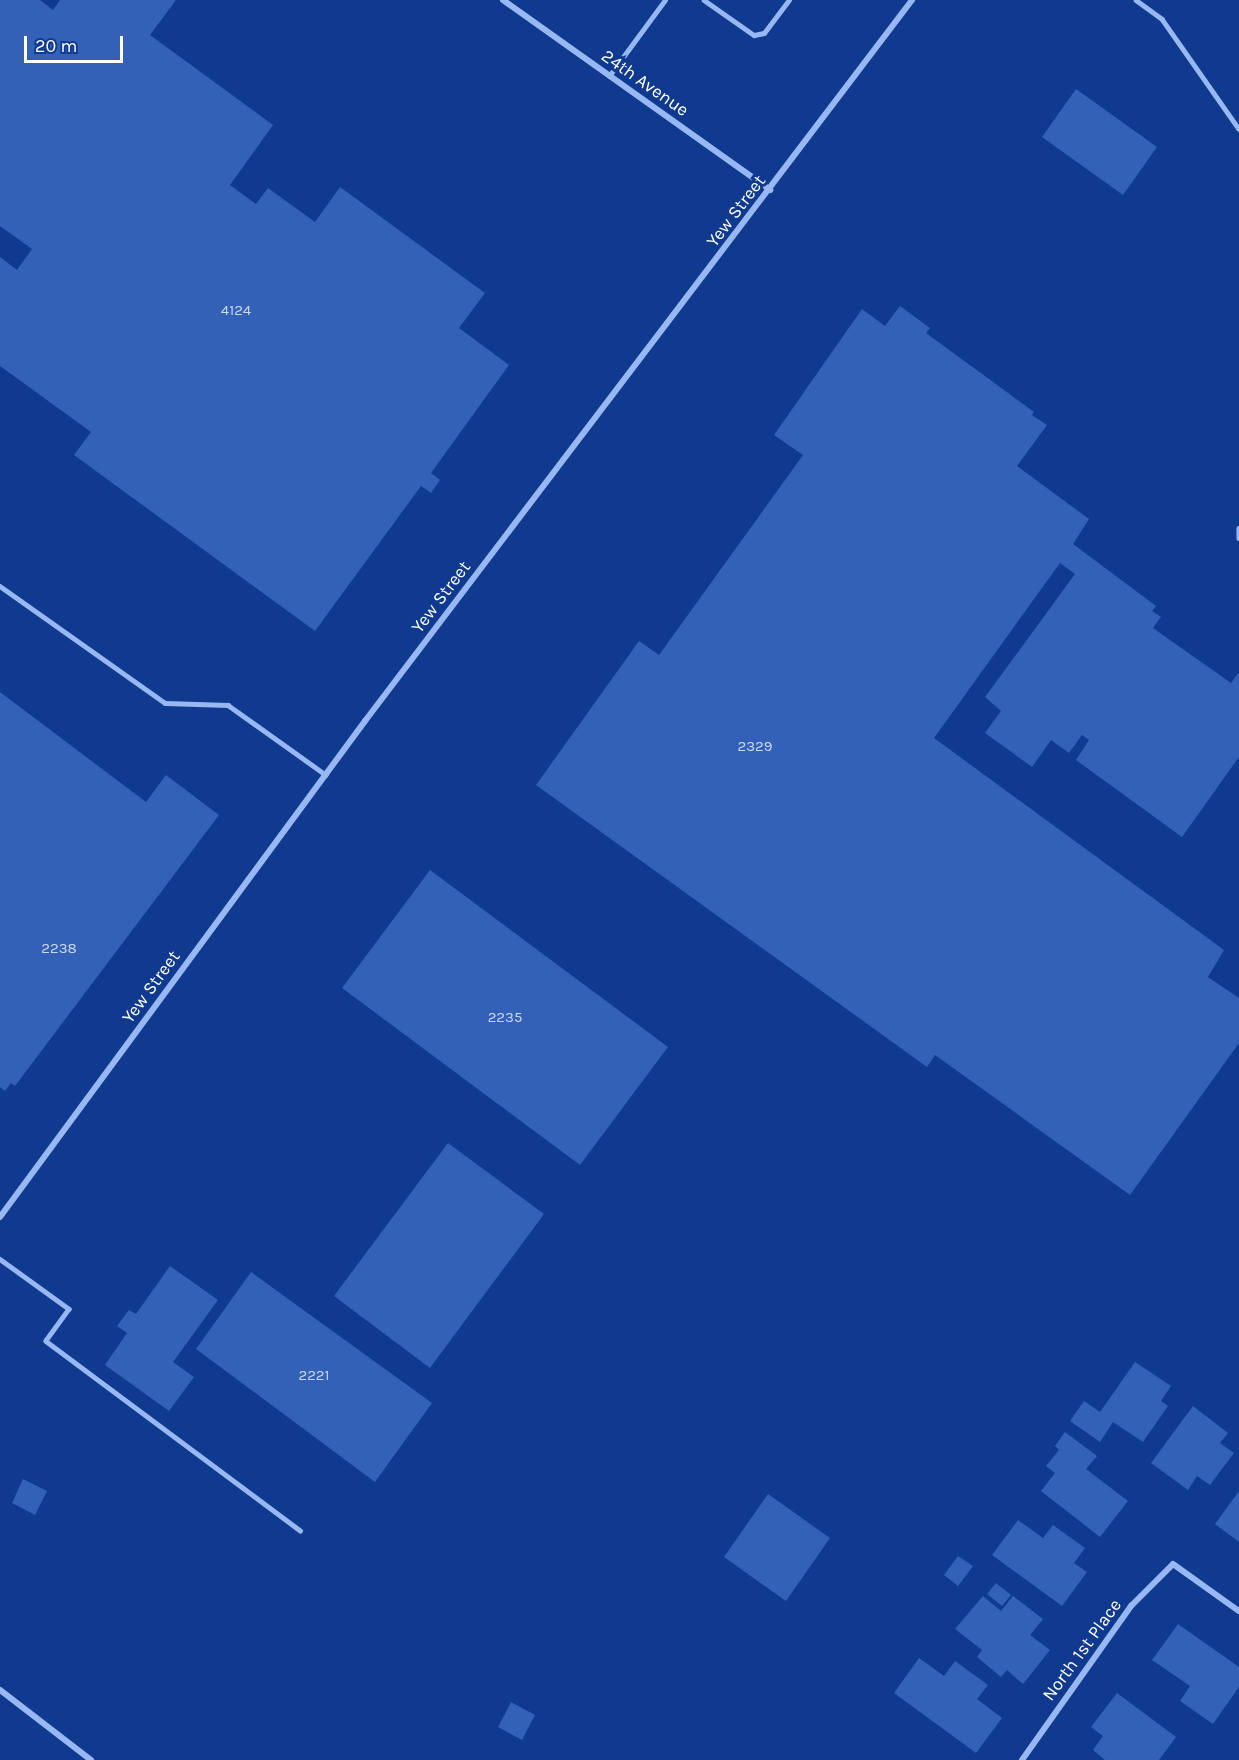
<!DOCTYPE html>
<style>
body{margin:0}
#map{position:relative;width:1239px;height:1760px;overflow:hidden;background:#0f3a8f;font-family:Karla,sans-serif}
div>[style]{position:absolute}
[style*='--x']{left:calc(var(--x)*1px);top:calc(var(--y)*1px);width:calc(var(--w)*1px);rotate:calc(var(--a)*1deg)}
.building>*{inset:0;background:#3361b7}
.lane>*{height:4.5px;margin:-2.25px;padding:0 2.25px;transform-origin:2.25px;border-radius:2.25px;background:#98b8f3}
.street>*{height:6px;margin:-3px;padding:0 3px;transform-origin:3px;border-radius:3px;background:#98b8f3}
span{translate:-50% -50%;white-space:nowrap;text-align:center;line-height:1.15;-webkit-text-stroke:6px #0f3a8f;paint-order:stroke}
.number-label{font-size:15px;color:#ccd8ed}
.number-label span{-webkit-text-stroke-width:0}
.street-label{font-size:18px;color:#fff}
.scale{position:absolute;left:24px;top:36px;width:99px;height:27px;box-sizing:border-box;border:3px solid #fff;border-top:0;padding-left:8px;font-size:18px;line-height:21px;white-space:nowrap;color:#fff;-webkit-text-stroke:4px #0f3a8f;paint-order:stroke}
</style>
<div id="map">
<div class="building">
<div style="clip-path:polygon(0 0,40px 0,53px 10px,60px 0,176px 0,150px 35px,273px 125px,230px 185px,256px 204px,268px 188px,315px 222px,340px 187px,485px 293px,459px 328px,509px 365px,431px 473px,440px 480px,431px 493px,421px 486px,315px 631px,74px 455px,91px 432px,0 366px,0 257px,17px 270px,32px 249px,0 226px)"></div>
<div style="clip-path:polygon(1076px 89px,1157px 147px,1123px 195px,1042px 137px)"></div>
<div style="clip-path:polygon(900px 306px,930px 328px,926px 333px,1034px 412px,1032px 415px,1047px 425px,1017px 466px,1089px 519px,1073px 544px,1156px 606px,1152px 611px,1161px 617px,1153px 628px,1231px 683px,1239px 672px,1239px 757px,1182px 837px,1076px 760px,1089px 740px,1082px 735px,1069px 753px,1051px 740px,1032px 767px,985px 733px,1001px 711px,985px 697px,1075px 574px,1060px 563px,934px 738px,1224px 950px,1208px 977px,1239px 998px,1239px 1043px,1130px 1195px,935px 1055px,927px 1067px,536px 785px,639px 641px,659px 655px,803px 455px,774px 435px,862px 309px,885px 326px)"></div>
<div style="clip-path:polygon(0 692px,146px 802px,166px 775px,219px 815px,15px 1086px,11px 1083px,5px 1091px,0 1087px)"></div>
<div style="clip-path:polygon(430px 870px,668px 1047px,580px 1165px,342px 988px)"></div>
<div style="clip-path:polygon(448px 1143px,544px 1214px,430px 1368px,334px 1296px)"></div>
<div style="clip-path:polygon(170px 1266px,218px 1300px,173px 1362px,194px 1377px,169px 1411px,105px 1365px,127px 1333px,117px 1326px,129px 1310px,136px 1314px)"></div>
<div style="clip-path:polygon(251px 1272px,432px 1403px,375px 1482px,196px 1349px)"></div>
<div style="clip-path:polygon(1135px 1362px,1171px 1386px,1161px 1401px,1168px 1406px,1143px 1442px,1113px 1422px,1100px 1442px,1070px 1421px,1084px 1401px,1100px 1412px)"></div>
<div style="clip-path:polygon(1193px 1406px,1228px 1433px,1220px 1443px,1234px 1453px,1210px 1485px,1197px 1476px,1188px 1490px,1151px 1463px)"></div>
<div style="clip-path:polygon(1065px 1432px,1097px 1456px,1086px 1469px,1128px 1501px,1100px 1537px,1041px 1491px,1055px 1473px,1046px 1466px,1059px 1450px,1055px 1446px)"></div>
<div style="clip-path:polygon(23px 1479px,47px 1491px,35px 1515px,12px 1503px)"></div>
<div style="clip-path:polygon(1239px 1491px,1239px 1542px,1215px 1524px)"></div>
<div style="clip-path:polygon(768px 1494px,830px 1538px,786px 1601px,724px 1557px)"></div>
<div style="clip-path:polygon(1018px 1520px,1043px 1538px,1053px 1525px,1085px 1548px,1074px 1563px,1087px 1572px,1062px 1606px,992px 1555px)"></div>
<div style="clip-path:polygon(958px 1556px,973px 1566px,958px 1586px,944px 1575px)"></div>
<div style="clip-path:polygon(996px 1583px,1011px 1595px,1002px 1606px,987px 1594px)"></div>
<div style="clip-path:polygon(983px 1596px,1001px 1611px,1013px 1596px,1043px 1619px,1030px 1635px,1050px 1650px,1023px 1684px,1007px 1670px,1001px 1677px,977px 1657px,982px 1650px,955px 1629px)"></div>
<div style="clip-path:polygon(1178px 1624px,1239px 1667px,1239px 1687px,1213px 1724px,1180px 1701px,1190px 1686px,1152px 1660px)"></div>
<div style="clip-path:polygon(919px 1658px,944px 1676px,955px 1661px,988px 1685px,977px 1699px,1002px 1718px,976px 1753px,894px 1693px)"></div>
<div style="clip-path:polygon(1117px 1693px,1176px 1737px,1159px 1760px,1105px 1760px,1093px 1750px,1103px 1736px,1091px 1727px)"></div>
<div style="clip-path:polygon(511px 1702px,535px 1715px,522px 1740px,498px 1727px)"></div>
</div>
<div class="lane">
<div style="--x:704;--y:0;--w:61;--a:35"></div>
<div style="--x:754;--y:35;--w:10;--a:-11"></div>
<div style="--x:764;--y:33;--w:41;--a:-52.9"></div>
<div style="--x:1136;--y:0;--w:32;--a:36"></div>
<div style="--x:1162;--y:19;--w:134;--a:55"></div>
<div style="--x:609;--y:76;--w:94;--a:-53.6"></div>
<div style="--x:1239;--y:528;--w:10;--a:90"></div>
<div style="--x:0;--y:586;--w:202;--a:35.3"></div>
<div style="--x:165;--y:703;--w:63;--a:1.8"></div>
<div style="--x:228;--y:705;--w:120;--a:35.5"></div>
<div style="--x:0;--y:1259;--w:85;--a:35.9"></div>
<div style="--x:69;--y:1309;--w:39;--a:126"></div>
<div style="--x:46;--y:1341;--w:317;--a:36.7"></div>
</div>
<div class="street">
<div style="--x:503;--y:0;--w:328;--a:35.4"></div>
<div style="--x:0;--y:1217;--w:616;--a:-53.65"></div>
<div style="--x:365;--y:721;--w:905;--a:-52.81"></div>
<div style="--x:0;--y:1690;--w:115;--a:37.6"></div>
<div style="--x:1022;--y:1760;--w:189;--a:-54.7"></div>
<div style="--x:1131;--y:1606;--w:59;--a:-45"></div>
<div style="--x:1173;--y:1564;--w:81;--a:35.5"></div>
</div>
<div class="number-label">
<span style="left:236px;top:311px">4124</span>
<span style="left:755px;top:747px">2329</span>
<span style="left:59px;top:949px">2238</span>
<span style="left:505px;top:1018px">2235</span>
<span style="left:314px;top:1376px">2221</span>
</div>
<div class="street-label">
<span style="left:645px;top:83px;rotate:35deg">24th Avenue</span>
<span style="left:736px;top:211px;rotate:-53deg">Yew Street</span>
<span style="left:441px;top:597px;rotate:-53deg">Yew Street</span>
<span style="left:151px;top:987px;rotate:-54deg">Yew Street</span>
<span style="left:1082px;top:1650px;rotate:-54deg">North 1st Place</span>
</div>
<div class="scale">20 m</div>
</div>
